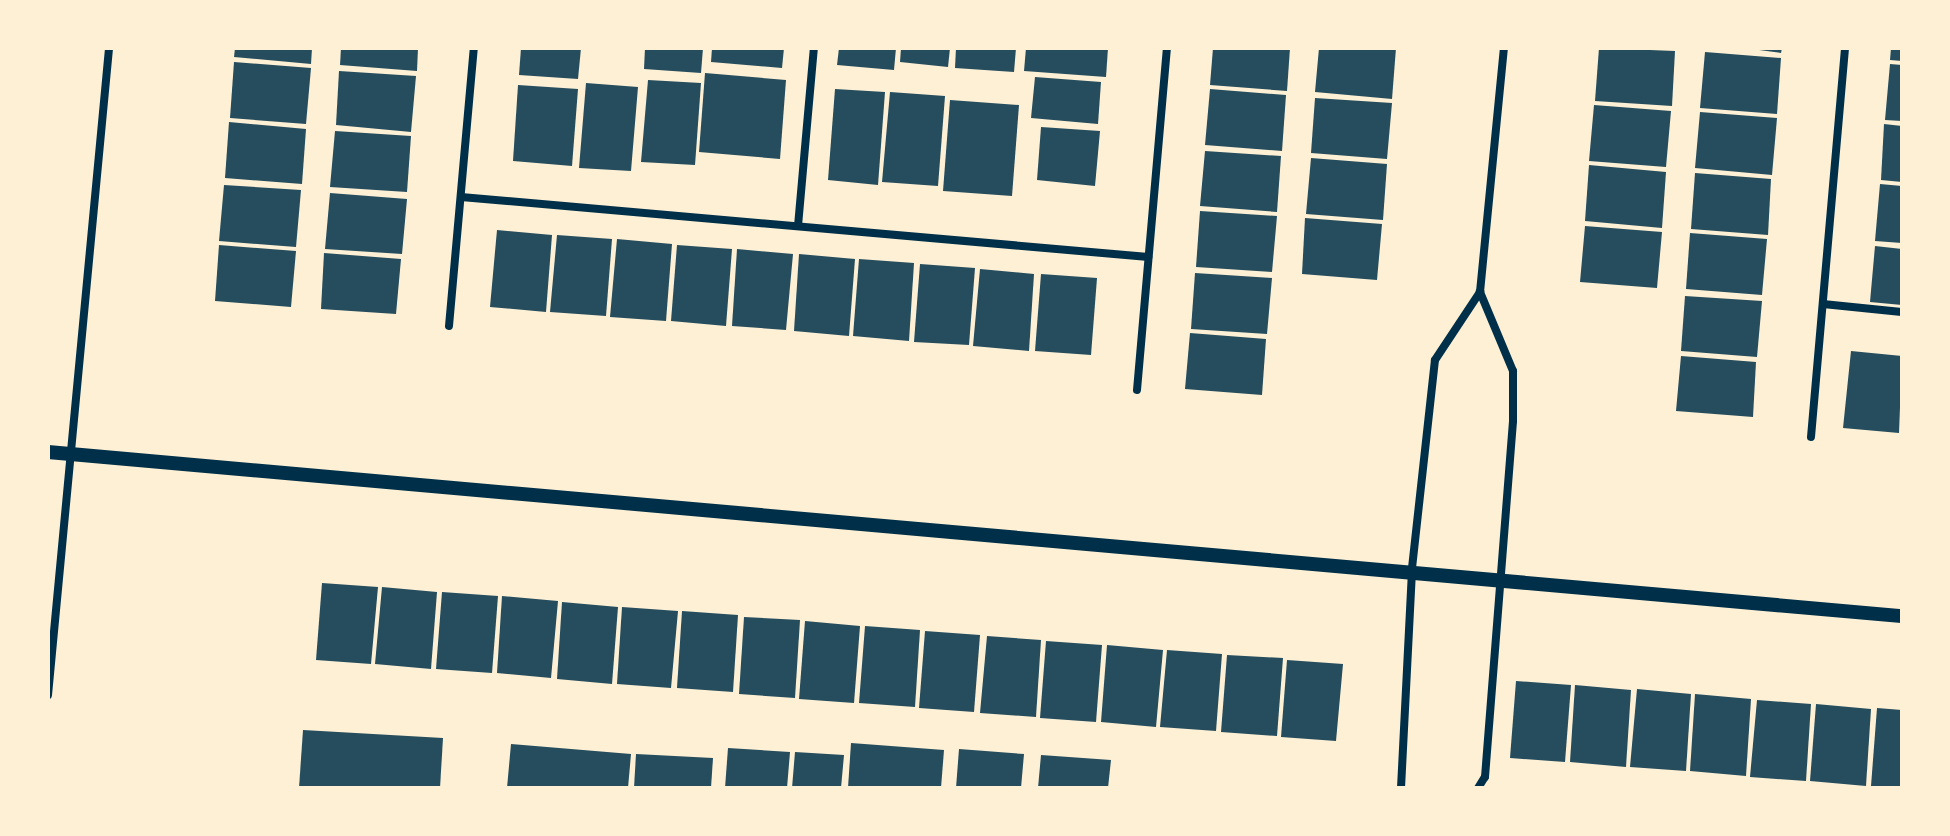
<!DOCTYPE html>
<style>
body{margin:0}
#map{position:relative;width:1950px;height:836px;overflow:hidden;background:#fdf0d5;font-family:Arial,sans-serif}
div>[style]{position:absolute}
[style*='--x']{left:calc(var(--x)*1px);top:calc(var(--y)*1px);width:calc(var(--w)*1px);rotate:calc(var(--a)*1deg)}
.building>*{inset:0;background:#264d5e}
.minor>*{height:8px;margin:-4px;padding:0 4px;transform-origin:4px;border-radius:4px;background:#003049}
.tertiary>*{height:14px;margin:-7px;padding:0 7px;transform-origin:7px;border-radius:7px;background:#003049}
span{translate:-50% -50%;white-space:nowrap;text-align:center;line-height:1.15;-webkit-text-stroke:6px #fdf0d5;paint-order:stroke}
.frame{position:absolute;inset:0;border:50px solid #fdf0d5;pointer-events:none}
</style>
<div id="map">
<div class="building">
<div style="clip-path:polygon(235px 48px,312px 48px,311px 64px,234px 57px)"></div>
<div style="clip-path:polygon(341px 48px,418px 48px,417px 71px,340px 65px)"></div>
<div style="clip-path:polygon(521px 48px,581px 48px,578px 79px,519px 75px)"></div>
<div style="clip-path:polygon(645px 48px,703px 48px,701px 73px,644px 69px)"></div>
<div style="clip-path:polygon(712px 48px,784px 48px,782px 68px,711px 62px)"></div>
<div style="clip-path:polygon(839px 48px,896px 48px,894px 70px,837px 65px)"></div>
<div style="clip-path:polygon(901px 48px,950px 48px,948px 67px,900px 62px)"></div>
<div style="clip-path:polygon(956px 48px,1016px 48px,1014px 72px,955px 68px)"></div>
<div style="clip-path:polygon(1026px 48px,1108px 48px,1106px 77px,1024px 71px)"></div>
<div style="clip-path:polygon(1213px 48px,1290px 48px,1287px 91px,1210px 85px)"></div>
<div style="clip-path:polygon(1319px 48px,1396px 48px,1392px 99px,1315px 92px)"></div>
<div style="clip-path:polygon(1599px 48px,1675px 51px,1672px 106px,1595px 101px)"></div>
<div style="clip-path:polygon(1744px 48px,1782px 48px,1781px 53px)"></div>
<div style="clip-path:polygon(1891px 48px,1902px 48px,1902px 61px,1890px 60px)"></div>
<div style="clip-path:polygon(1705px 52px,1781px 58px,1777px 114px,1700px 108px)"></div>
<div style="clip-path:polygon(234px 62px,311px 68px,306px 124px,230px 118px)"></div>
<div style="clip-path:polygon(1890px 64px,1902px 65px,1902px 121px,1885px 120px)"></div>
<div style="clip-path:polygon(339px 71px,416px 76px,411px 132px,336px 125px)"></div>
<div style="clip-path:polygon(705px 73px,786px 80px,780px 159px,699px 152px)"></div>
<div style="clip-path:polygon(1035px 77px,1101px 82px,1098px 124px,1031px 118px)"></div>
<div style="clip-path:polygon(648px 80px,701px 83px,695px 165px,641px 162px)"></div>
<div style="clip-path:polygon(586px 83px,638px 87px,631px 171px,579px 168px)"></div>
<div style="clip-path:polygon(518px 85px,578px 89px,572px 166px,513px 161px)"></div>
<div style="clip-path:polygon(835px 89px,885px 92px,878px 185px,828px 180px)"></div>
<div style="clip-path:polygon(1210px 89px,1286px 95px,1282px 151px,1205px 145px)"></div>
<div style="clip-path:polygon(890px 92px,945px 96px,938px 186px,882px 182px)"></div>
<div style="clip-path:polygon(1315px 98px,1392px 103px,1387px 159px,1311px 153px)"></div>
<div style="clip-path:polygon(950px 100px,1019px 105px,1012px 196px,943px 191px)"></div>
<div style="clip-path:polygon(1594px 105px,1671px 111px,1666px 167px,1589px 161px)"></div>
<div style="clip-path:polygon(1700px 112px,1777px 118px,1772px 175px,1695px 168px)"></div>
<div style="clip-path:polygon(229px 122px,306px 129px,302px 184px,225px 178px)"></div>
<div style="clip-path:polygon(1884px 124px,1902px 126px,1902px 182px,1881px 180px)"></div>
<div style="clip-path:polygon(1041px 127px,1100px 131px,1095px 186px,1037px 180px)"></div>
<div style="clip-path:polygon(335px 131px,411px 136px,407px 192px,330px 187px)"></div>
<div style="clip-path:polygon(1205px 151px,1281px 156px,1277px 212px,1200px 206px)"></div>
<div style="clip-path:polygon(1311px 158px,1387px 164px,1383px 220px,1306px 214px)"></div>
<div style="clip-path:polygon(1589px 165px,1666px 172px,1662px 228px,1585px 221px)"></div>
<div style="clip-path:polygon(1695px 173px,1771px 179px,1768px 235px,1691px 229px)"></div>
<div style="clip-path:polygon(1880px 184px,1902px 186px,1902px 243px,1875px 241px)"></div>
<div style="clip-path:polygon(224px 185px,301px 190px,296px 247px,219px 241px)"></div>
<div style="clip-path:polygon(330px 193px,407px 199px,402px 254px,325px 249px)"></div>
<div style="clip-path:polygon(1200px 211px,1277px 216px,1272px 272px,1196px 267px)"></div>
<div style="clip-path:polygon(1305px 218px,1382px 224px,1377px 280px,1302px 274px)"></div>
<div style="clip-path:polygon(1585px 226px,1662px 232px,1657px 288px,1580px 282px)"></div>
<div style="clip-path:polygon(497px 230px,552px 235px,546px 312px,490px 307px)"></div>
<div style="clip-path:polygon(1690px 233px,1767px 239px,1762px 295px,1686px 289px)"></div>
<div style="clip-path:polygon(557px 235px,612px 239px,606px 316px,550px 312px)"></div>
<div style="clip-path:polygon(617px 239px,672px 244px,666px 321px,610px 317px)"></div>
<div style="clip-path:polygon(219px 245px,296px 251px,291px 307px,215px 301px)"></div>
<div style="clip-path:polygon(677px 245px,732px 249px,726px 326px,671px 321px)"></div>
<div style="clip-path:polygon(1875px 246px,1902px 249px,1902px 305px,1870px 302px)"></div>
<div style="clip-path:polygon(737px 249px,793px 254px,786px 330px,732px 326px)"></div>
<div style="clip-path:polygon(324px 253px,401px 259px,396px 314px,321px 309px)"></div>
<div style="clip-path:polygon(799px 254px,855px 259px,849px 336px,794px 331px)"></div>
<div style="clip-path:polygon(859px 259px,914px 263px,909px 341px,853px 336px)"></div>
<div style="clip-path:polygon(920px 264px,975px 268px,969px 345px,914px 342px)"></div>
<div style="clip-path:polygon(980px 269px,1034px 274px,1029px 351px,973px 346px)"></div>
<div style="clip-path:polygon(1195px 273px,1272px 278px,1267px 334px,1191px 329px)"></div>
<div style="clip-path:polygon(1041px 274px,1097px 278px,1091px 355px,1035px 351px)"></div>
<div style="clip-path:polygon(1685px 296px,1762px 301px,1757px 357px,1681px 351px)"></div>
<div style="clip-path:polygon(1190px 333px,1266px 339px,1262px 395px,1185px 389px)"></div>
<div style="clip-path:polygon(1851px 351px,1902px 356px,1899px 433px,1843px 428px)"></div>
<div style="clip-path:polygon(1681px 356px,1756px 362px,1753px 417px,1676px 411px)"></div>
<div style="clip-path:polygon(322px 583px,378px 587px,371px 664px,316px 660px)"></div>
<div style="clip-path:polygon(382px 587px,437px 592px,431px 669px,375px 664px)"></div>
<div style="clip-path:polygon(442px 592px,498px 596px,492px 673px,436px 669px)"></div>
<div style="clip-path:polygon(502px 596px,558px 601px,551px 678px,497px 673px)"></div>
<div style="clip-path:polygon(562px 602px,618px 607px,612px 684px,557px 679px)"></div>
<div style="clip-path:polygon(622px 607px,678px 611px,671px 688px,617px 684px)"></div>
<div style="clip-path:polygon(682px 611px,738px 615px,733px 692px,677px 688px)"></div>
<div style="clip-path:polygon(744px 617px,800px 620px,795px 698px,739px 694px)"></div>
<div style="clip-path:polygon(805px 621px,860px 626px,854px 703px,799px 699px)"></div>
<div style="clip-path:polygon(865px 626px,920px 630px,915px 707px,859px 703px)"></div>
<div style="clip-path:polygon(925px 631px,980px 635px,974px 712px,919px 708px)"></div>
<div style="clip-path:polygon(987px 636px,1041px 640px,1036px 717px,980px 713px)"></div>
<div style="clip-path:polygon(1046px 641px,1102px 645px,1096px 722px,1040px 718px)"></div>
<div style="clip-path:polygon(1107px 645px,1163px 650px,1156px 727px,1101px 722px)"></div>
<div style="clip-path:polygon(1167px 650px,1222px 654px,1216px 731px,1160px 727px)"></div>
<div style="clip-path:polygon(1227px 655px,1283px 658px,1277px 736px,1221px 732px)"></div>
<div style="clip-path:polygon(1287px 660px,1343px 664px,1336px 741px,1281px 737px)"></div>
<div style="clip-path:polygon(1516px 681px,1571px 685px,1565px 762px,1510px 758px)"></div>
<div style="clip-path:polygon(1575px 685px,1631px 690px,1626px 767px,1570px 762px)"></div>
<div style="clip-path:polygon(1637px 689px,1691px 694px,1686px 771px,1630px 767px)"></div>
<div style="clip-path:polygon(1695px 694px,1751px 699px,1746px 776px,1690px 771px)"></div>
<div style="clip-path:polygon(1757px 700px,1811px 704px,1806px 781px,1750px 777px)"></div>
<div style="clip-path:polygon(1816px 704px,1871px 709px,1866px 786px,1810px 781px)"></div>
<div style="clip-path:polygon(1877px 708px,1902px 710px,1902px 788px,1871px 786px)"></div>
<div style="clip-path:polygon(303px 730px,443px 738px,440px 788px,299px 788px)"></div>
<div style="clip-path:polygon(851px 743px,944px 750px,941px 788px,848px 788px)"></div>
<div style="clip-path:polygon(511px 744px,631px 754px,628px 788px,507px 788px)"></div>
<div style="clip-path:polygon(728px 748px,790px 752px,787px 788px,725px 788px)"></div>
<div style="clip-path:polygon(959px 749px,1024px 754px,1021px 788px,956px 788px)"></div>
<div style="clip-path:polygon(795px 752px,844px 755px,841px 788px,792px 788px)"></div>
<div style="clip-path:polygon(636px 754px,713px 758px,711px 788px,634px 788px)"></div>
<div style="clip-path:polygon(1041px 755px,1111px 760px,1108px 788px,1038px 788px)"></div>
</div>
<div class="minor">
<div style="--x:461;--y:197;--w:690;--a:4.99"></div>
<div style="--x:798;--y:226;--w:179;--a:-84.9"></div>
<div style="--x:1823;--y:304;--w:79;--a:5.8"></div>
<div style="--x:449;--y:326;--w:279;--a:-84.9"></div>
<div style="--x:1137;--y:390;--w:343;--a:-85"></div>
<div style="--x:1811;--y:437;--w:390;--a:-85"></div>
<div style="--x:48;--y:695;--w:650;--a:-84.61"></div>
<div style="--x:1401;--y:788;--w:220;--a:-87.1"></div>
<div style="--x:1412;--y:568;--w:209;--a:-83.7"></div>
<div style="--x:1435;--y:360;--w:82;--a:-56.5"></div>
<div style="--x:1478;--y:788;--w:13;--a:-58"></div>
<div style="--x:1485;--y:777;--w:357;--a:-85.5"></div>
<div style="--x:1513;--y:421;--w:50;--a:-90"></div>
<div style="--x:1513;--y:371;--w:86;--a:-112.7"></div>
<div style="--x:1480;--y:292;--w:245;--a:-84.4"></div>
</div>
<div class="tertiary">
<div style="--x:48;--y:452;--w:1861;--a:5.06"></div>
</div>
<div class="frame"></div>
</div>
